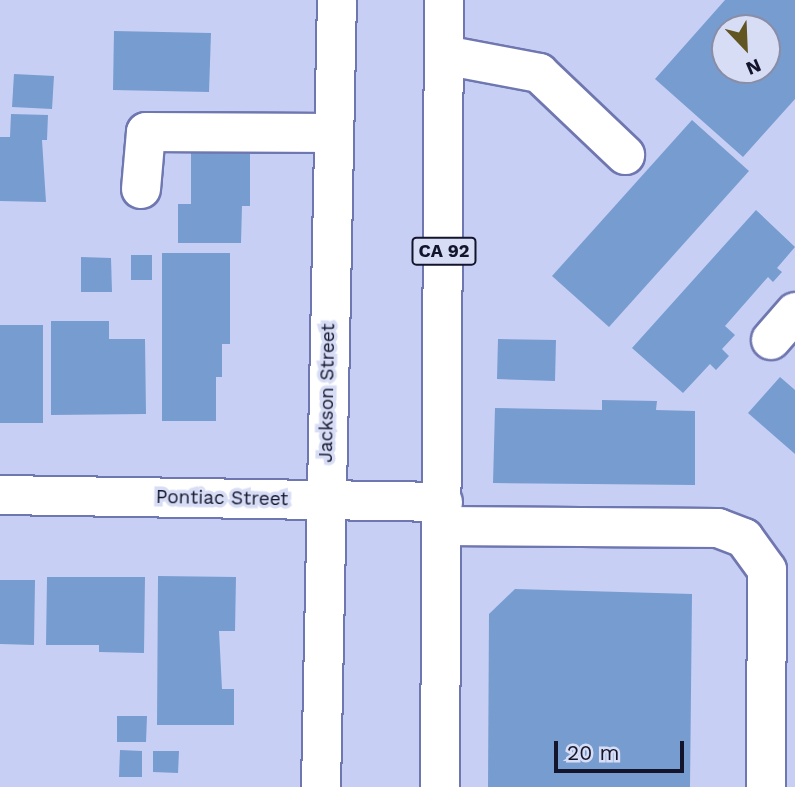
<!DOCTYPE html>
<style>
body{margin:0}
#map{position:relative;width:795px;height:787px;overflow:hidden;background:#c8cff4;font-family:"Work Sans",sans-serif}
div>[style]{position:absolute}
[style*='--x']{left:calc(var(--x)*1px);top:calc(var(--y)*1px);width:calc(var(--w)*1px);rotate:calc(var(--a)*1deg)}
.building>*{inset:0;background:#779cd0}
.roads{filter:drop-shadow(2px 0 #6f77b0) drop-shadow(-2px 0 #6f77b0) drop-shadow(0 2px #6f77b0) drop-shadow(0 -2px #6f77b0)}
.minor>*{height:38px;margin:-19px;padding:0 19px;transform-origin:19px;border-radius:19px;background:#fff}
.major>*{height:38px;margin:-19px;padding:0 19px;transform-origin:19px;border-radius:19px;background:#fff}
span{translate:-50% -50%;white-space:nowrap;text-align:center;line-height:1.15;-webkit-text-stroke:7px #d8ddf6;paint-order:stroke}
.shield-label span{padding:2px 5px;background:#d8ddf6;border:2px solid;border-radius:5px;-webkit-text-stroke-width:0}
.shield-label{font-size:18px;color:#12152b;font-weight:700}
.street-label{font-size:19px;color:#12152b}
.north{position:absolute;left:711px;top:14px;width:70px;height:70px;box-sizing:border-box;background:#d8ddf6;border:2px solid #898da5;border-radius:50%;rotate:157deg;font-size:19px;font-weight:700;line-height:28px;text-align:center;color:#12152b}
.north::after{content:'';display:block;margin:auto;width:24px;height:32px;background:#615522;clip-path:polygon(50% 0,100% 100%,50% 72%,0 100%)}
.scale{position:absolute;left:554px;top:741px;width:130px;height:32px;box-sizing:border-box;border:4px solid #12152b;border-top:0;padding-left:9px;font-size:21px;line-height:24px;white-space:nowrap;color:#12152b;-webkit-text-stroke:5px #d8ddf6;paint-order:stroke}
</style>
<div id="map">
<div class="building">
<div style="clip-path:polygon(evenodd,725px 0,795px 0,795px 99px,743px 157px,655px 79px,725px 0,725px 28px,767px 28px,767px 70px,725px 70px,725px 28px)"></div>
<div style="clip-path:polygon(114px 31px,211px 33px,209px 92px,113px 90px)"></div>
<div style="clip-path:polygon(14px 74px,54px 76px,52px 109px,12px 107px)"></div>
<div style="clip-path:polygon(11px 114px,48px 115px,47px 140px,42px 140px,46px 202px,0 201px,0 137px,10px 137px)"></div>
<div style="clip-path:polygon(692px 120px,749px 171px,609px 327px,552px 276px)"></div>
<div style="clip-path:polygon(191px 147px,250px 147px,250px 206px,242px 206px,241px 243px,178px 243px,178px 204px,191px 204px)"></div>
<div style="clip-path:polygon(756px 210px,795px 247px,777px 268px,782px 272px,773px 282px,768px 277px,725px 326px,735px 335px,722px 349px,729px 356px,716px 370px,710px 364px,683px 393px,632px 348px)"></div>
<div style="clip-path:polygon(162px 253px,230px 253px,230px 344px,222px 344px,222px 377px,216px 377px,216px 421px,162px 421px)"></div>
<div style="clip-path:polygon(131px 255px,152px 255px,152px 280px,131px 280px)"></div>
<div style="clip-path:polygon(81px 257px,111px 258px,112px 292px,81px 292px)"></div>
<div style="clip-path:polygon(51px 321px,109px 321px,109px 339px,145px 339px,146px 414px,51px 415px)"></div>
<div style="clip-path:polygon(0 325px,43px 325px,43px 423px,0 423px)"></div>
<div style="clip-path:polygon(498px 339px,556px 340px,555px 381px,497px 379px)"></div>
<div style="clip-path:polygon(780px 377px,795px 390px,795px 454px,748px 413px)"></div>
<div style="clip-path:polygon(602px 400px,657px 401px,656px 410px,695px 411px,695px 485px,493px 483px,495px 408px,602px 410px)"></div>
<div style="clip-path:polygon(158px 576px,236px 577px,235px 631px,219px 631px,222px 689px,234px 689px,234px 725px,157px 725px)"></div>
<div style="clip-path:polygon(47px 577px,145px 577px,144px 653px,99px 652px,99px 645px,46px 645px)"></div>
<div style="clip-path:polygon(0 580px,35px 580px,34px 645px,0 644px)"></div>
<div style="clip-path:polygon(515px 589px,692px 594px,690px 787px,488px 787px,489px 614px)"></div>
<div style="clip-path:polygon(117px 716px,147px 716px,146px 742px,117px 742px)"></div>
<div style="clip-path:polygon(120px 750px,142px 751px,142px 777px,119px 777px)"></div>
<div style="clip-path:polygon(153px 751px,179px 751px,178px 773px,153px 772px)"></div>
</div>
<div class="roads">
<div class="minor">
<div style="--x:444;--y:55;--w:97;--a:10.7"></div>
<div style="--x:539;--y:73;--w:119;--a:43.6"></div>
<div style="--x:141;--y:189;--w:57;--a:-85"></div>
<div style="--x:146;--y:132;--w:188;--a:0.3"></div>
<div style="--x:771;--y:340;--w:37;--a:-49"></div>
<div style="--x:0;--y:495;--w:443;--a:0.9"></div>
<div style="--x:443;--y:526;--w:275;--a:0.4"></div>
<div style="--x:718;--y:528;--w:28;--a:21"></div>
<div style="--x:744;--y:538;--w:39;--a:54"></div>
<div style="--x:767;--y:570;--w:217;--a:90.3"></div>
</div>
<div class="major">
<div style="--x:321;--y:787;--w:787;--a:-88.84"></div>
<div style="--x:440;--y:787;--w:787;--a:-89.71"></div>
</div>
</div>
<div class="shield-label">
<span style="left:444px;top:251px">CA 92</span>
</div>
<div class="street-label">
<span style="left:327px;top:393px;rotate:-89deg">Jackson Street</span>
<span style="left:222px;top:498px;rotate:1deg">Pontiac Street</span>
</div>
<div class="north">N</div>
<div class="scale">20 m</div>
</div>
